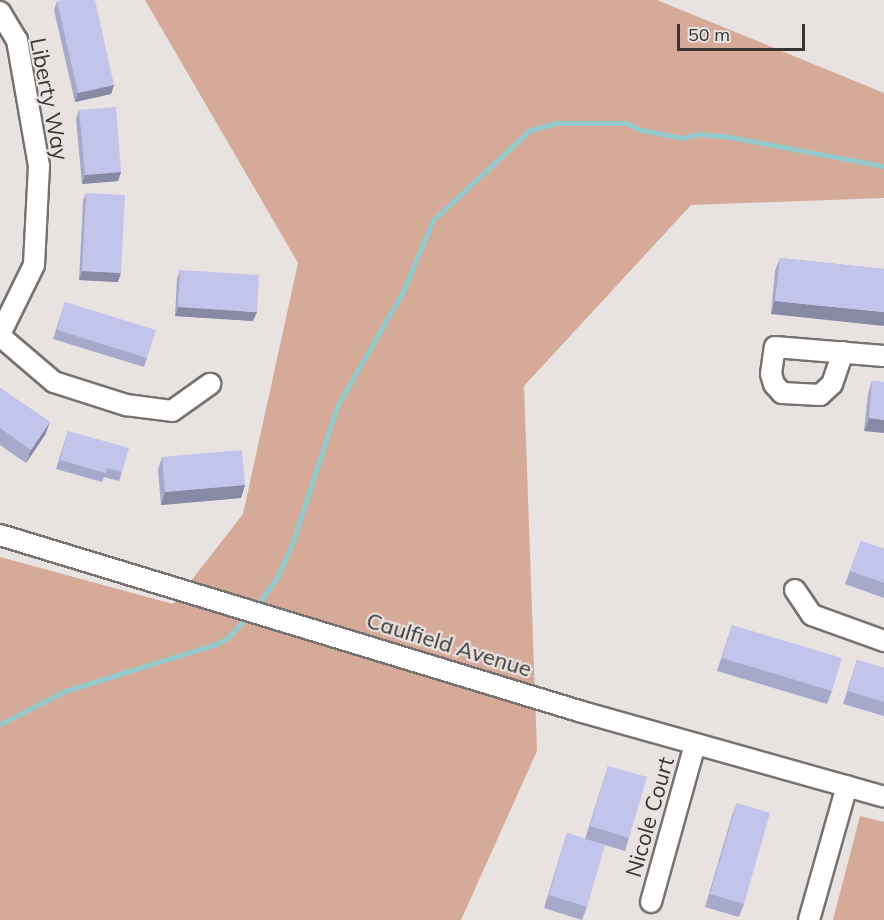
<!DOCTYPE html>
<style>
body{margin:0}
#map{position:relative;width:884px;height:920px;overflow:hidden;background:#e8e2e0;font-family:Mulish,sans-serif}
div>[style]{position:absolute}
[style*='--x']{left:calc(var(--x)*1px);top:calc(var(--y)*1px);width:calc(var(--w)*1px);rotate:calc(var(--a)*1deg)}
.green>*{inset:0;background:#d5aa99}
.stream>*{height:5px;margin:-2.5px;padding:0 2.5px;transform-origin:2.5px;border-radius:2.5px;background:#94cacc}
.roads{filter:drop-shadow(2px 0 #777270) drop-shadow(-2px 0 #777270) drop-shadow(0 2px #777270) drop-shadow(0 -2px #777270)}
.minor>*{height:20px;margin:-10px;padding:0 10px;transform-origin:10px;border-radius:10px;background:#fff}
.wall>*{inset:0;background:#a7a9cb}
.shaded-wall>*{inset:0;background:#8889a5}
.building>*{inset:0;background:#c2c4ec}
span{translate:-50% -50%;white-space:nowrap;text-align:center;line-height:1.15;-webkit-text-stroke:4.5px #e8e2e0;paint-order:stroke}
.street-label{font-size:22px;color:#383535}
.scale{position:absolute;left:677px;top:24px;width:128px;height:27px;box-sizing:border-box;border:3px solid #383535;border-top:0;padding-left:8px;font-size:18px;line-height:21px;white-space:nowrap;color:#383535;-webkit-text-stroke:4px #e8e2e0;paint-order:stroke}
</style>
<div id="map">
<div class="green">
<div style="clip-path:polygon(145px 0,657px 0,884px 93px,884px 198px,691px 205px,524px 386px,537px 751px,461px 920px,0 920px,0 557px,173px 604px,243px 514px,298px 263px)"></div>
<div style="clip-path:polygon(860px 816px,884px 822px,884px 920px,833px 920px)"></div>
</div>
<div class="stream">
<div style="--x:256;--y:607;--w:39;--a:-55"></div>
<div style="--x:278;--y:575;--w:37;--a:-66"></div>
<div style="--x:293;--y:541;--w:142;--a:-71.9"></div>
<div style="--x:337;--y:406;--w:133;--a:-60.1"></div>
<div style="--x:403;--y:291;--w:77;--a:-67.1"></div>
<div style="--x:433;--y:220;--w:132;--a:-42.9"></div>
<div style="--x:530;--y:130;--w:28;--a:-15"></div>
<div style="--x:557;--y:123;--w:69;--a:0"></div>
<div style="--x:626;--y:123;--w:17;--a:25"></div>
<div style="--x:641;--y:130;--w:42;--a:11"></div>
<div style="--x:682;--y:138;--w:16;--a:-14"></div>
<div style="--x:698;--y:134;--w:32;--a:5"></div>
<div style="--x:730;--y:137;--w:157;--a:10.7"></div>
<div style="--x:0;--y:724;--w:73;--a:-26.9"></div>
<div style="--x:65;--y:691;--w:158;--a:-17.3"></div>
<div style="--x:216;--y:644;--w:11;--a:-27"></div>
<div style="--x:226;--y:639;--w:35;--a:-46"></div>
</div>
<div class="roads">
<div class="minor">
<div style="--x:0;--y:12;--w:33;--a:59"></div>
<div style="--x:17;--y:40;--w:128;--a:80.1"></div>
<div style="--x:39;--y:166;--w:99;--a:92.9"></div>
<div style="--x:34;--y:265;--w:77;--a:116.2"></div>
<div style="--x:0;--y:336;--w:71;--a:40.4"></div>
<div style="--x:54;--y:382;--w:76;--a:17.7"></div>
<div style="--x:126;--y:405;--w:46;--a:7.4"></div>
<div style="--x:172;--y:411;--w:47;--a:-35.4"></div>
<div style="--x:843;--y:352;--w:34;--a:109"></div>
<div style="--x:832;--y:384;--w:16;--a:137"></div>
<div style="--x:820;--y:395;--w:38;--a:-177"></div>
<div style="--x:782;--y:393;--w:12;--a:-132"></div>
<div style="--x:774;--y:384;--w:10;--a:-107"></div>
<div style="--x:771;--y:374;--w:27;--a:-82"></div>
<div style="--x:775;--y:347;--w:109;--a:4.7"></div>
<div style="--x:0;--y:535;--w:605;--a:16.91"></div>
<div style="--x:579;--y:711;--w:317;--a:15.7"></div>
<div style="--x:795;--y:590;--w:30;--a:56"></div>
<div style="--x:812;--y:615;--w:77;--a:19.9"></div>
<div style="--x:651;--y:902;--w:164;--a:-74.4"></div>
<div style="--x:809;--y:920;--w:139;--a:-74.2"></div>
</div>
</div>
<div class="wall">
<div style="clip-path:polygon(57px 1px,114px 85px,111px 94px,75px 102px,54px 10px)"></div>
<div style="clip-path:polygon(79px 110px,121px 172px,118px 181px,82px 184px,76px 119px)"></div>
<div style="clip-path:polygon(86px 193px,118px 282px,79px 280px,83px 201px)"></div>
<div style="clip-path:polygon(780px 258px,884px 269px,771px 314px,775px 271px)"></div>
<div style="clip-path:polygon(180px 270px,253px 321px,175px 316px,177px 279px)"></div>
<div style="clip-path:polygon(65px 302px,147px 358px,144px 367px,53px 339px)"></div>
<div style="clip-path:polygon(872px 381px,884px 382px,864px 431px,868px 394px)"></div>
<div style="clip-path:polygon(0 388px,50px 422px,45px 435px,26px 463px,0 445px)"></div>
<div style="clip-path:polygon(68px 431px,122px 472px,119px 481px,104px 477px,102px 482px,56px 469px)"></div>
<div style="clip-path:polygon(162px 457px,245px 485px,241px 498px,161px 505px,158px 470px)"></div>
<div style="clip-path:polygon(861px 541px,884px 549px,884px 598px,845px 584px)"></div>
<div style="clip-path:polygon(732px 625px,832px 691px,827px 704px,717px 671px)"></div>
<div style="clip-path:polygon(857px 660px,884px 668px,884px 716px,843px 704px)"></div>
<div style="clip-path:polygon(608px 766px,629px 838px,625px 851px,598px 843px,587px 907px,582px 920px,544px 908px,567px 833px,585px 839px)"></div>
<div style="clip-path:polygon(737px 803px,744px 904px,739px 917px,705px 907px,732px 816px)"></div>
</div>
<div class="shaded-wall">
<div style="clip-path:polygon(114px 85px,111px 94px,75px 102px,78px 93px)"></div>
<div style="clip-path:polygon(121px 172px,118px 181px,82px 184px,85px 175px)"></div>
<div style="clip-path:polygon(82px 271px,121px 273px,118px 282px,79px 280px)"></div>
<div style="clip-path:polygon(775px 301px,884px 312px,884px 326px,771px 314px)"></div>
<div style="clip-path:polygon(178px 307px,257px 312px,253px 321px,175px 316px)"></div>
<div style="clip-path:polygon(869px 418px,884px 420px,884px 433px,864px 431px)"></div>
<div style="clip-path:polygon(50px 422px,45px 435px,26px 463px,31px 450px)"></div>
<div style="clip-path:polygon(245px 485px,241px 498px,161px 505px,165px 492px)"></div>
</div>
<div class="building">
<div style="clip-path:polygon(63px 0,95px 0,114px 85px,78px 93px,57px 1px)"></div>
<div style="clip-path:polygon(116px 107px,121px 172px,85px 175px,79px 110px)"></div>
<div style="clip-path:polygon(86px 193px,125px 195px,121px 273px,82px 271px)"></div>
<div style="clip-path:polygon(780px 258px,884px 269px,884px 312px,775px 301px)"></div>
<div style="clip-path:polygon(180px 270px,259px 275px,257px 312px,178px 307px)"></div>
<div style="clip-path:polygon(65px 302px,156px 330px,147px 358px,57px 330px)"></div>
<div style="clip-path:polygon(872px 381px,884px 382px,884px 420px,869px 418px)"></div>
<div style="clip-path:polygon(0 388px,50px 422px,31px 450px,0 428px)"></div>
<div style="clip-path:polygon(68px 431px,129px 448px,122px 472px,107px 468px,106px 473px,60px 460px)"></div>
<div style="clip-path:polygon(242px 450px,245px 485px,165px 492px,162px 457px)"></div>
<div style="clip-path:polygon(861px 541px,884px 549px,884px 583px,850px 571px)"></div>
<div style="clip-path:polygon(732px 625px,842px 658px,832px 691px,722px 658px)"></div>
<div style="clip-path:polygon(857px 660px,884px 668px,884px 702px,848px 691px)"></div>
<div style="clip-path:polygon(608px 766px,647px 777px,629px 838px,590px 826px)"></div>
<div style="clip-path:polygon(737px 803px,770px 813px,744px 904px,710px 894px)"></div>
<div style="clip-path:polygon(567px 833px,605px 845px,587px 907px,549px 895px)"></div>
</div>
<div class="street-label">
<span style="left:49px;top:99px;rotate:79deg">Liberty Way</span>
<span style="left:449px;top:645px;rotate:17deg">Caulfield Avenue</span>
<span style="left:650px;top:817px;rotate:-74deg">Nicole Court</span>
</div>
<div class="scale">50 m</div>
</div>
